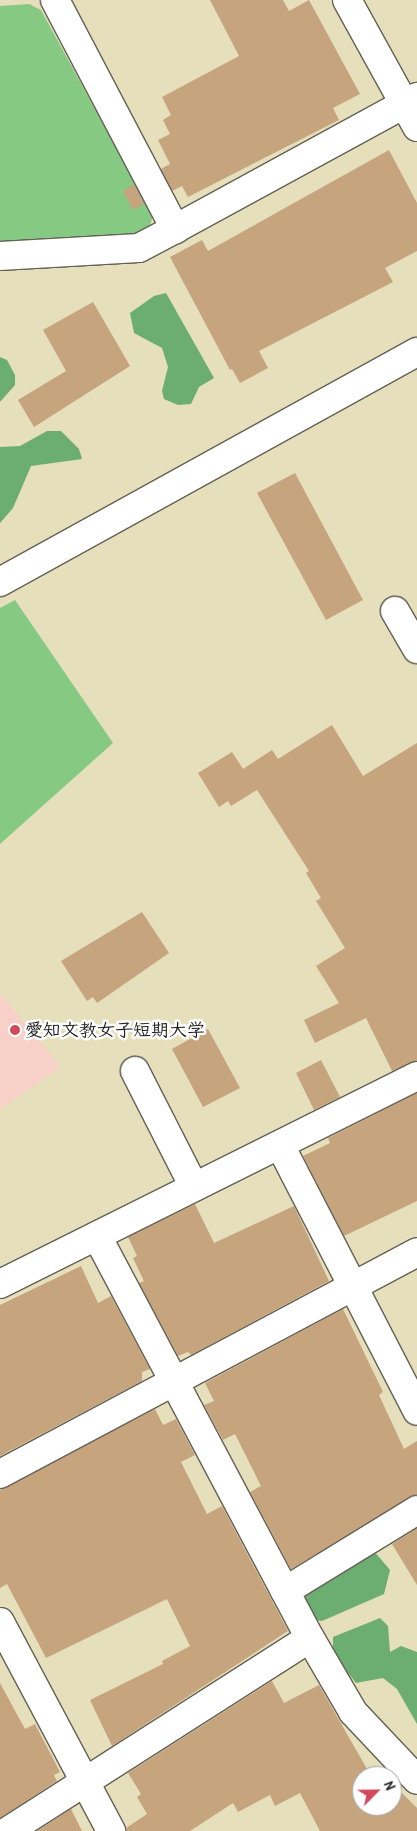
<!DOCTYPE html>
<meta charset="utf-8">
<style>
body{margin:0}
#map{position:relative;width:417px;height:1831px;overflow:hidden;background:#e6dfbb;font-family:"Patrick Hand","Klee One",sans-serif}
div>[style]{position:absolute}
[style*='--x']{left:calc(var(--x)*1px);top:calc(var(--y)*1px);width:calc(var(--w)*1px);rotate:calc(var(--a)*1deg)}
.built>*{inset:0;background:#f7d1c7}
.green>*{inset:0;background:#85c983}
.forest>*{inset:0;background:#6cad71}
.building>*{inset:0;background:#c6a47e}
.roads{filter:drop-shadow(1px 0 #636054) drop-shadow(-1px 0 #636054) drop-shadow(0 1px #636054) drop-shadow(0 -1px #636054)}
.minor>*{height:28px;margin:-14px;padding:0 14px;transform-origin:14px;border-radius:14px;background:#fff}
.dots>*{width:14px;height:14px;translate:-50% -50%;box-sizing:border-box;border:2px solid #fff;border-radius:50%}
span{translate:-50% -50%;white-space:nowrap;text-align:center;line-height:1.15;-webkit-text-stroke:5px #fff;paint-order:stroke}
.poi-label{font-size:18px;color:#1c1c1c;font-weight:700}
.left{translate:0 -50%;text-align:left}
.north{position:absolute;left:352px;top:1766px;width:50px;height:50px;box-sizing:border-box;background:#fff;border:1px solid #a4a4a4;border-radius:50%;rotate:67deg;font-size:14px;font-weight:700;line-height:20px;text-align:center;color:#1c1c1c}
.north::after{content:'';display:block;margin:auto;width:18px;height:22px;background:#d1495b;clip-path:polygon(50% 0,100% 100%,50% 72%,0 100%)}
</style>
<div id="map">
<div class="built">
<div style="clip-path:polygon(0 993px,61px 1067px,0 1109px)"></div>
</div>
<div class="green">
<div style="clip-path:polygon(29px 4px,41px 10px,153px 216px,149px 228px,136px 234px,0 243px,0 6px)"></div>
<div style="clip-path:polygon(15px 600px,113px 743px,0 844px,0 608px)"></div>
</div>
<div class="forest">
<div style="clip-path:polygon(166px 293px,214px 378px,199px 387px,191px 404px,178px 405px,164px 399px,162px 391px,168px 367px,162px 348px,134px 333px,130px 313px,154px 296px)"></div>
<div style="clip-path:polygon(0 357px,7px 360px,15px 375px,15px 385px,0 402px)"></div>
<div style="clip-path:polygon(47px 431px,61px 431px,79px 449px,82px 459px,31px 466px,13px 508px,0 523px,0 447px,20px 446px)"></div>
<div style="clip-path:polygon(374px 1551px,390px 1570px,384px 1594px,322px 1621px,316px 1620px,306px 1603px,306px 1594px)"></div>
<div style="clip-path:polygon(380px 1618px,388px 1626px,390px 1652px,401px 1646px,417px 1652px,417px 1724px,397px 1689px,383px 1678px,356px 1683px,333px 1654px,333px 1637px)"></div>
</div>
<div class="building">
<div style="clip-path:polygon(210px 0,283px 0,289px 11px,309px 0,360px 94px,333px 108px,339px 120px,188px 197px,182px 186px,172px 191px,161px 169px,170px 164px,158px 140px,170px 134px,163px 120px,171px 115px,162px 97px,239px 56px)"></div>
<div style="clip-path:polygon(389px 150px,417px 203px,417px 251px,385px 268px,393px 282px,259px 351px,268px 368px,240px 383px,232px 369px,230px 370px,170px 257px,202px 240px,208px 251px)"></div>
<div style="clip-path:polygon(134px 184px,144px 204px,133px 210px,123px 191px)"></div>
<div style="clip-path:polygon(93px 302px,130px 366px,34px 427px,18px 400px,66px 371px,43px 330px)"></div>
<div style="clip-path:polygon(295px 473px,363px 600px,326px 620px,257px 493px)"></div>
<div style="clip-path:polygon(332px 725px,363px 776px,417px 743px,417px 1061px,392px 1071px,366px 1018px,315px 1043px,304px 1020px,339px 1003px,316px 966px,345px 948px,316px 901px,321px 898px,306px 873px,309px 871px,257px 790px,231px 806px,228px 801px,219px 807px,198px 773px,232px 752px,243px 769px,272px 750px,278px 759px)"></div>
<div style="clip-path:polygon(142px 912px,169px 953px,97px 1003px,93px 997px,87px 1001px,61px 961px)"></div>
<div style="clip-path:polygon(208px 1029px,240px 1088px,203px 1107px,172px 1049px)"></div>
<div style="clip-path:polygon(321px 1060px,340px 1097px,314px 1110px,296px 1073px)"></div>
<div style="clip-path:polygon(417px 1093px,417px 1201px,344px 1236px,303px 1156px,330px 1143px,328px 1138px)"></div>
<div style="clip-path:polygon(195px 1204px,214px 1243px,294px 1206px,329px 1281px,191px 1355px,188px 1352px,178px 1356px,139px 1283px,144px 1281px,133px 1258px,137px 1256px,128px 1237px)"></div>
<div style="clip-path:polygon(81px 1266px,98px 1303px,111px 1296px,150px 1369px,142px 1372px,142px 1381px,0 1456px,0 1305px)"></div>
<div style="clip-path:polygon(343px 1309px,383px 1392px,379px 1395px,404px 1449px,417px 1441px,417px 1494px,291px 1569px,250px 1492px,261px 1486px,235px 1434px,223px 1440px,204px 1405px,214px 1401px,205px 1383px)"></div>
<div style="clip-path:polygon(155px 1409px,163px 1425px,176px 1419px,195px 1455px,181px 1462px,207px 1514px,222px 1506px,288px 1631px,112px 1746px,90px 1700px,163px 1664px,162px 1661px,190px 1646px,167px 1599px,46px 1658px,7px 1584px,0 1588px,0 1490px)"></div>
<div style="clip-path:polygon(417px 1528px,417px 1585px,392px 1544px)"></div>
<div style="clip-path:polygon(272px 1681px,284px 1703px,319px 1685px,371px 1776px,362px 1776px,362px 1806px,392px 1806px,392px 1801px,401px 1792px,417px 1808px,417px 1831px,320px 1831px,300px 1793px,275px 1806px,270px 1795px,238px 1812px,233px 1803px,190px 1831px,127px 1831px,126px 1828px,147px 1814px,137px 1797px,141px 1794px,128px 1773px)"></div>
<div style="clip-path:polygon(0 1683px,25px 1729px,35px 1724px,60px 1772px,54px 1775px,57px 1781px,0 1818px)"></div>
<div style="clip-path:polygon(71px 1809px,82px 1831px,37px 1831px)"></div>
</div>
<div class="roads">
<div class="minor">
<div style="--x:55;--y:0;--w:259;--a:62.3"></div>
<div style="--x:175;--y:229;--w:276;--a:-28.6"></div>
<div style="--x:347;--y:0;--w:145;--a:61.1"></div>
<div style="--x:0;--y:256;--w:139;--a:-3.3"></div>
<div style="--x:139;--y:248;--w:41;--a:-27.8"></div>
<div style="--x:0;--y:582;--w:476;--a:-28.9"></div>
<div style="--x:395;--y:611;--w:44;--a:59.9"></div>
<div style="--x:135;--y:1071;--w:130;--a:63"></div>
<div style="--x:280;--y:1145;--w:299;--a:62.7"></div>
<div style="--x:97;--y:1236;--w:455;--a:62.1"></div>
<div style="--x:310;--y:1638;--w:86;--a:59.8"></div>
<div style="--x:353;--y:1712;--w:93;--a:46.7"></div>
<div style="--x:0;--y:1284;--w:466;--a:-26.5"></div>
<div style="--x:0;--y:1474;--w:472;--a:-28"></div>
<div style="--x:285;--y:1591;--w:155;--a:-31.5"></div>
<div style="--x:0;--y:1622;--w:237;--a:62"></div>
<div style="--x:8;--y:1831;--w:358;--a:-32.6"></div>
</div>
</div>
<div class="dots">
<div style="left:15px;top:1030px;background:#d1495b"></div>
</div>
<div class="poi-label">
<span class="left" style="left:25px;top:1030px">愛知文教女子短期大学</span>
</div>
<div class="north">N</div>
</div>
